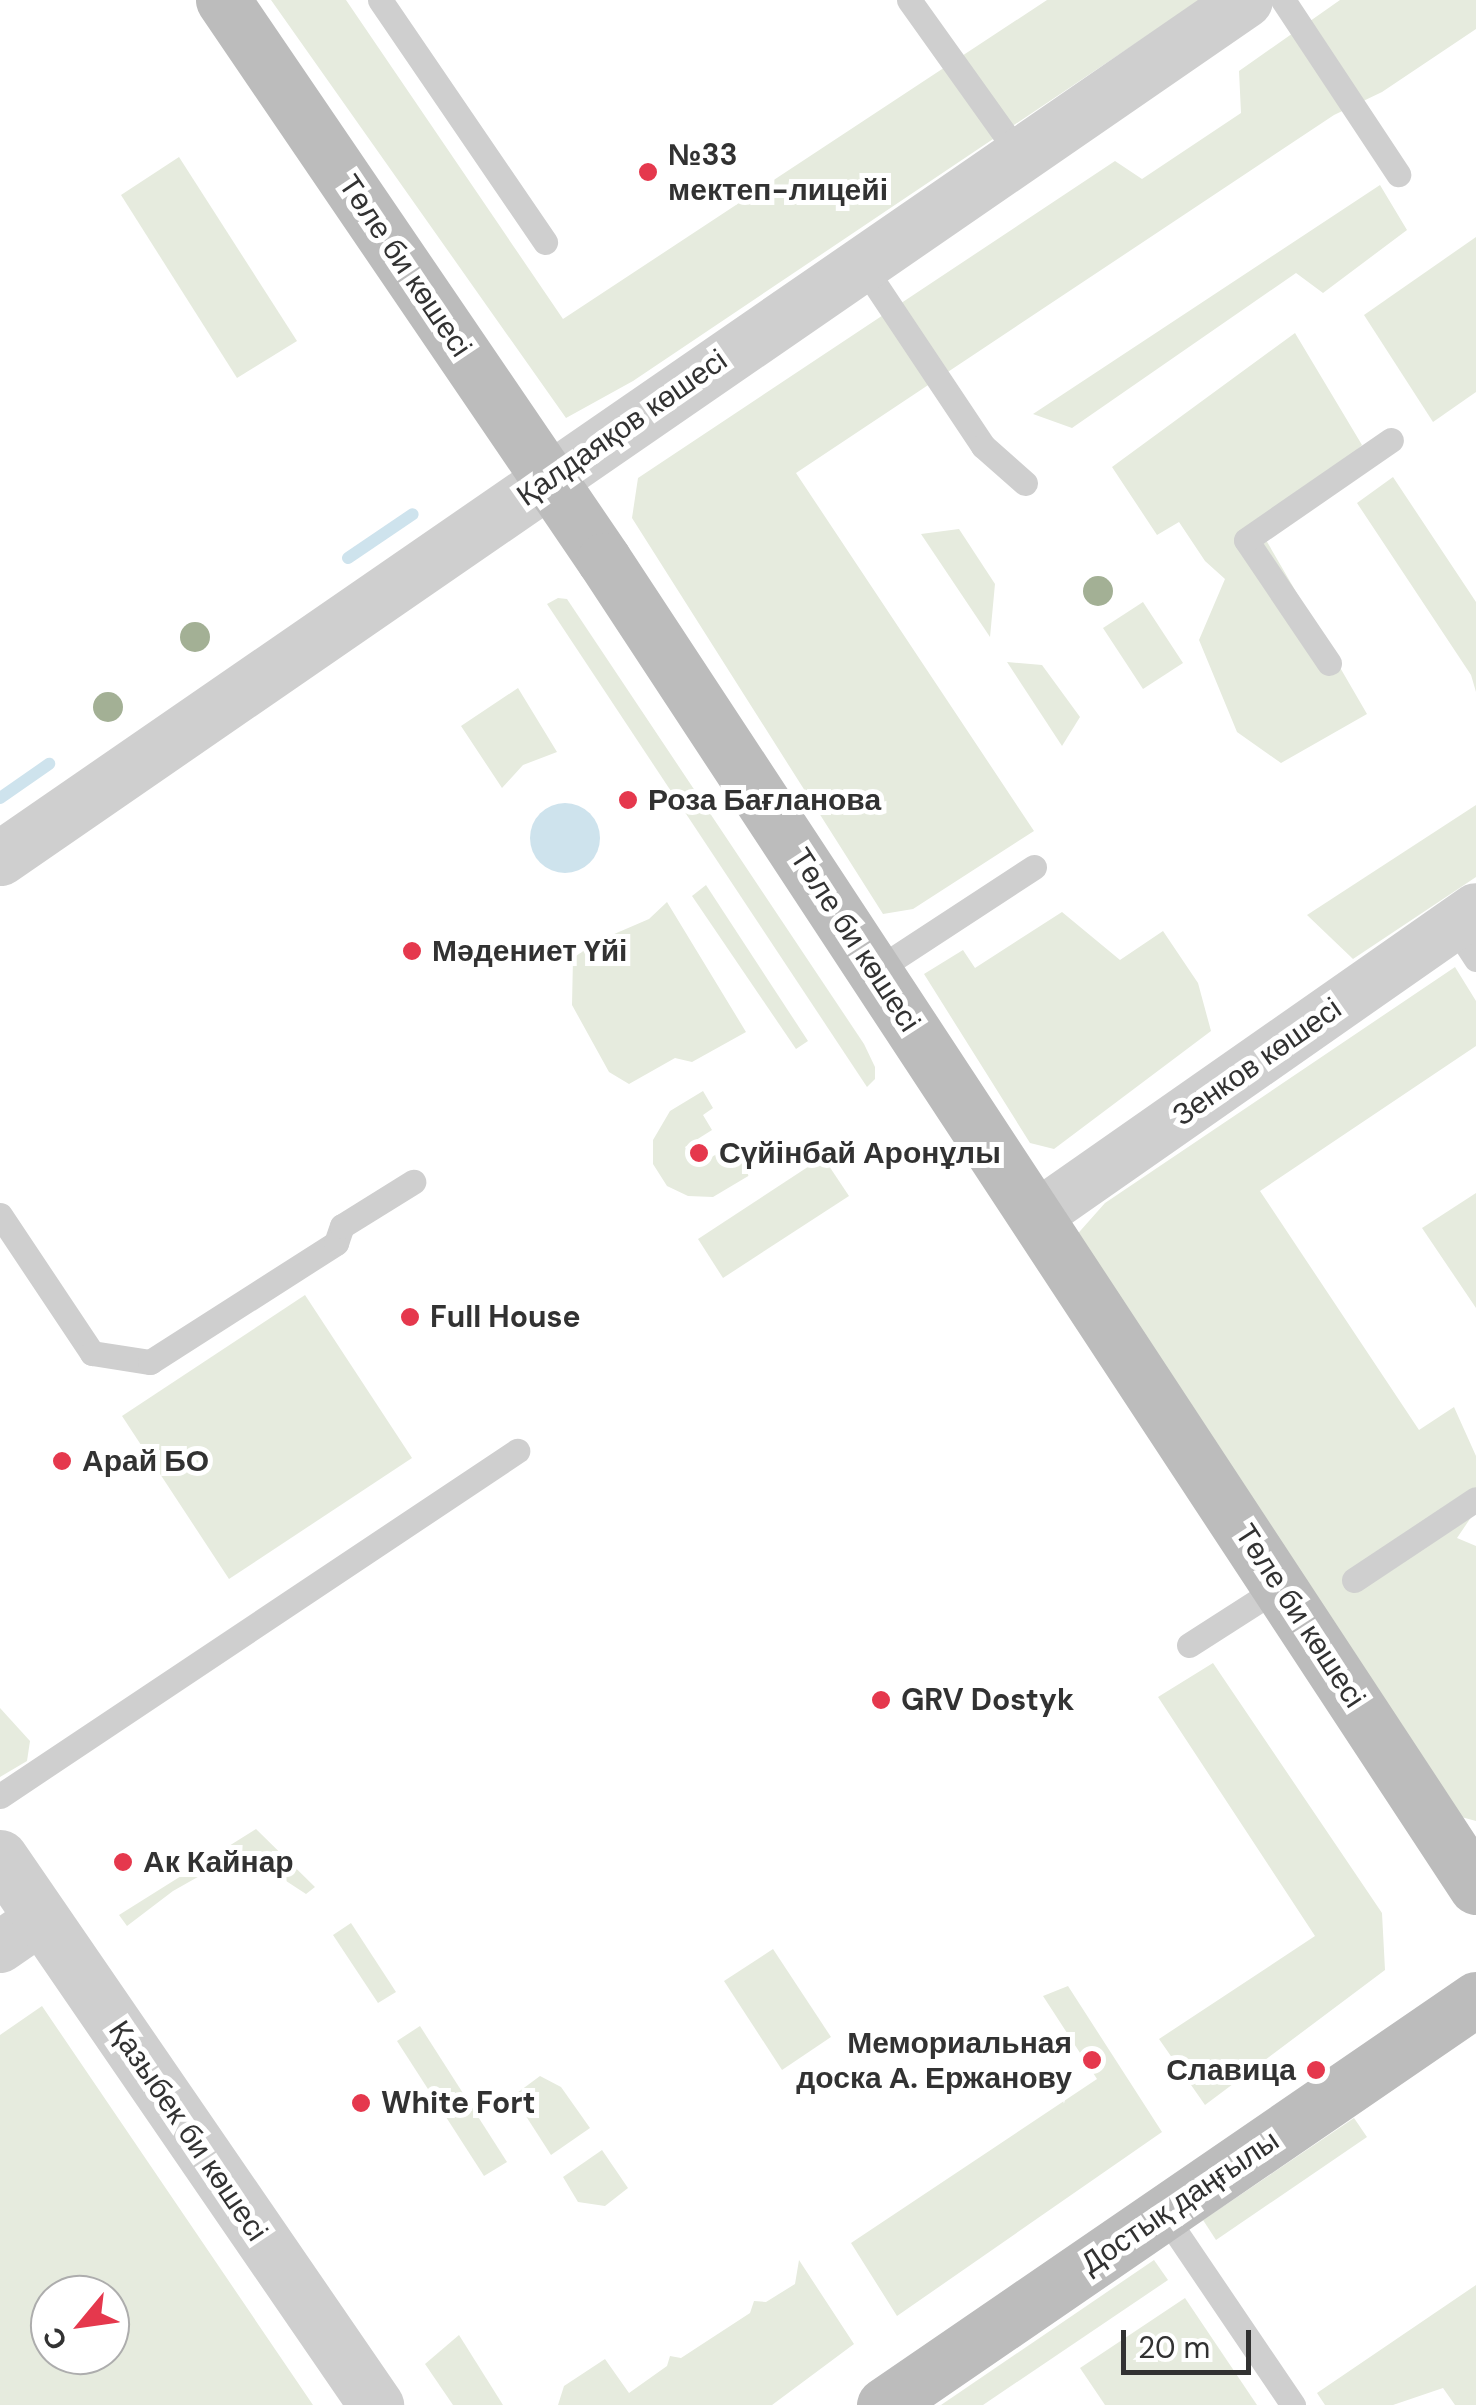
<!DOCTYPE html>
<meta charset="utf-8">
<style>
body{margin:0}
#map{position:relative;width:1476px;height:2405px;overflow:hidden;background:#fff;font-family:"DM Sans",sans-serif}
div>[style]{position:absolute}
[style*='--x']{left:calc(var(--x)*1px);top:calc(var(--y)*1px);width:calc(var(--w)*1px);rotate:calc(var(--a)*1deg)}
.green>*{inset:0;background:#e6ebde}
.water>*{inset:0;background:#cee3ed}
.round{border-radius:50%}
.stream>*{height:12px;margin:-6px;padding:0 6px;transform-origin:6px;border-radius:6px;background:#cee3ed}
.service>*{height:25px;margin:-12.5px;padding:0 12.5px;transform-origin:12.5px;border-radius:12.5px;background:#cfcfcf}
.minor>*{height:52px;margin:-26px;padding:0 26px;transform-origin:26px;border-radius:26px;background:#cfcfcf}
.tertiary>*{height:55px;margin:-27.5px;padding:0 27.5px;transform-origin:27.5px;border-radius:27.5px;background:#cfcfcf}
.secondary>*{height:55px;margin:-27.5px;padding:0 27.5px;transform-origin:27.5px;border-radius:27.5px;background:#bcbcbc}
.trees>*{width:30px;height:30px;margin:-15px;border-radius:50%;background:#a3b095}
.dots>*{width:28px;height:28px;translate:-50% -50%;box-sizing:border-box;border:5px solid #fff;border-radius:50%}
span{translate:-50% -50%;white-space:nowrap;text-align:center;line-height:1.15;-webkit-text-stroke:10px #fff;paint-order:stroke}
.poi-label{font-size:30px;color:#323232;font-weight:700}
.left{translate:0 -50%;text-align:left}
.right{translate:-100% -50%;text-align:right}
.street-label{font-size:30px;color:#323232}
.north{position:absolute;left:30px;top:2275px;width:100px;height:100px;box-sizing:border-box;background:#fff;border:2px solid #adadad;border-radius:50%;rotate:241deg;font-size:28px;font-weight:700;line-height:40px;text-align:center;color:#323232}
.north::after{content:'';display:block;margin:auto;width:35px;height:45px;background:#e5384d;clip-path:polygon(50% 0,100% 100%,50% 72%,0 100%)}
.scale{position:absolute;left:1121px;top:2330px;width:130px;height:45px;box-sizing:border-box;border:5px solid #323232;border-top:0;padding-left:12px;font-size:30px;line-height:35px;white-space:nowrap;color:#323232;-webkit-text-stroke:8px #fff;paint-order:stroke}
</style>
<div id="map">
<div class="green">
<div style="clip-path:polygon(271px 0,346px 0,563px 319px,1047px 0,1200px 0,633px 381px,566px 418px)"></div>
<div style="clip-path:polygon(1340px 0,1476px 0,1476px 29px,1382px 92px,1334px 115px,796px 473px,1034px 831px,913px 909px,883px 914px,632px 518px,638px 478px,1115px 161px,1142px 179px,1241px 113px,1239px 71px)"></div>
<div style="clip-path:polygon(179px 157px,297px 341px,237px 378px,121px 195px)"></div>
<div style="clip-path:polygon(1380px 185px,1407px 230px,1323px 293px,1296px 273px,1072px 428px,1033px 414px)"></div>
<div style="clip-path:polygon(1476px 237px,1476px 392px,1433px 422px,1364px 315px)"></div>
<div style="clip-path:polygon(1295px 333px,1362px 445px,1266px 540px,1367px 714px,1281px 763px,1237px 732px,1199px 640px,1225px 579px,1205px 561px,1179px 522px,1157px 535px,1112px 467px)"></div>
<div style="clip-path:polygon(1393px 477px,1476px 602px,1476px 692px,1471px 675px,1357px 503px)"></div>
<div style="clip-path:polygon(959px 529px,995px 584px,990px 637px,921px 534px)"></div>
<div style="clip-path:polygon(558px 598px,567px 599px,864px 1044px,875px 1067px,875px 1079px,867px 1087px,547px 604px)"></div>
<div style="clip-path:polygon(1143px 602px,1183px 663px,1143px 689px,1103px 628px)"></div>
<div style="clip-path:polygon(1007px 662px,1042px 665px,1080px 717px,1062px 746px)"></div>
<div style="clip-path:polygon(518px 688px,557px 752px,523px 765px,502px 788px,461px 726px)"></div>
<div style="clip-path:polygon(1476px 805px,1476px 877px,1353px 959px,1307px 915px)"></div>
<div style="clip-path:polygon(706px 885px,808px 1041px,796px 1049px,692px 896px)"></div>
<div style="clip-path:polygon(667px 902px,746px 1032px,692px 1062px,675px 1058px,629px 1084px,609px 1072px,572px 1005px,573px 958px,598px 941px,649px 919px)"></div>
<div style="clip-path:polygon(1062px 912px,1120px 960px,1163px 931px,1198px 983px,1211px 1031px,1054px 1149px,1030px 1143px,924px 974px,963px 950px,975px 968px)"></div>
<div style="clip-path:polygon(1455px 967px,1476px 1001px,1476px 1046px,1260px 1191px,1419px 1430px,1454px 1407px,1476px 1456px,1476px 1510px,1457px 1538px,1476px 1546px,1476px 1821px,1454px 1815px,1073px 1239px,1105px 1203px)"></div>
<div style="clip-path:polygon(703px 1091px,713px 1108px,703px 1115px,712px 1130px,685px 1147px,696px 1166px,722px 1151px,732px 1168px,743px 1162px,750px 1175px,713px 1197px,688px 1196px,667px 1186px,653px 1164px,653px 1140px,670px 1111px)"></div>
<div style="clip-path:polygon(823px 1157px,849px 1196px,723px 1278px,698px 1239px)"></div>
<div style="clip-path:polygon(1476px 1193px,1476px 1308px,1422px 1228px)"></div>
<div style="clip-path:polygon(305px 1295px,412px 1458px,229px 1579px,122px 1416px)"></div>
<div style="clip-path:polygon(1213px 1663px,1382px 1913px,1385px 1970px,1205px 2105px,1159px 2039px,1315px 1936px,1158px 1697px)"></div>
<div style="clip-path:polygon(0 1708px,30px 1741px,27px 1761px,0 1777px)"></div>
<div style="clip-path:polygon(256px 1829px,315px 1887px,306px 1894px,242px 1852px,173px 1891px,127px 1926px,119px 1915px)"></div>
<div style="clip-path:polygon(351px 1923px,396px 1992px,378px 2003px,333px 1935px)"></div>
<div style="clip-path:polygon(773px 1949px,831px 2037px,782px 2070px,724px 1981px)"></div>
<div style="clip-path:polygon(1068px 1986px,1162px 2132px,897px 2316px,851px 2243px,1097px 2079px,1043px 1996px)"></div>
<div style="clip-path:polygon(evenodd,42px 2006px,313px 2405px,0 2405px,0 2035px,42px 2006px,110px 2295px,110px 2355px,50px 2355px,50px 2295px,110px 2295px)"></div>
<div style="clip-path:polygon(420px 2026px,507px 2162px,484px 2176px,397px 2041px)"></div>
<div style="clip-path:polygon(540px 2076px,561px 2087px,590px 2128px,551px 2155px,513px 2096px)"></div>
<div style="clip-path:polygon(1354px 2118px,1367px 2137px,1216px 2240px,1203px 2220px)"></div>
<div style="clip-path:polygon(602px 2150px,628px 2188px,605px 2206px,578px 2202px,563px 2177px)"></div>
<div style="clip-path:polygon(799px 2260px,854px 2344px,772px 2405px,558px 2405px,564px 2386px,605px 2359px,629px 2393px,667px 2366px,670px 2356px,681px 2358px,750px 2313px,754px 2301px,766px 2302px,795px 2284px)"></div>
<div style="clip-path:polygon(1154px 2260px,1168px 2280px,983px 2405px,941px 2405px)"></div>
<div style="clip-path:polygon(1476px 2285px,1476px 2405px,1455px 2405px,1443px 2388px,1393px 2405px,1325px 2405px,1317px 2393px)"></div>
<div style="clip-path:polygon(1185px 2298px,1257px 2405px,1105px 2405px,1080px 2368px)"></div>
<div style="clip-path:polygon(459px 2335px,503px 2405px,453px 2405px,425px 2364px)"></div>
</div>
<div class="water">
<div class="round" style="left:530px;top:803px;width:70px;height:70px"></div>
</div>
<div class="stream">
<div style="--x:348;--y:558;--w:78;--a:-34.1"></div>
<div style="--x:0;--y:798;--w:60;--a:-34.8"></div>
</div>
<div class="service">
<div style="--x:380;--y:0;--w:293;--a:55.7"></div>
<div style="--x:909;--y:0;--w:189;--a:54.5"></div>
<div style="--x:1283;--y:0;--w:209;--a:56.5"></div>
<div style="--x:861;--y:263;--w:220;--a:56.3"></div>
<div style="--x:983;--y:446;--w:56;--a:41.4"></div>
<div style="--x:1329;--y:663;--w:148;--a:-124"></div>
<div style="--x:1246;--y:540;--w:176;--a:-34.6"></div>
<div style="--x:1453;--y:924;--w:42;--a:56.7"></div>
<div style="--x:875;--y:971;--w:190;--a:-33.2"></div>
<div style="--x:0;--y:1215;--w:166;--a:56.3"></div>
<div style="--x:92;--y:1353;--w:59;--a:8.8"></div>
<div style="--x:150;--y:1362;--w:221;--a:-32.6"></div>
<div style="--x:336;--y:1243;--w:18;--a:-71"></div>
<div style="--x:342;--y:1226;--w:84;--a:-31.8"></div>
<div style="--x:1354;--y:1580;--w:146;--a:-33.6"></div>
<div style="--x:1189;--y:1645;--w:109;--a:-32.7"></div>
<div style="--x:0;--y:1796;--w:622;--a:-33.72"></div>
<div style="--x:1163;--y:2213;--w:232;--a:55.9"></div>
</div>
<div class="minor">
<div style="--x:1038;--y:1215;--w:534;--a:-34.94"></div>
<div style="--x:0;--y:1947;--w:51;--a:-34.6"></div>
</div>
<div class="tertiary">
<div style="--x:0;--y:858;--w:1512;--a:-34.57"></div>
<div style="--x:0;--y:1857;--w:665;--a:55.54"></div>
</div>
<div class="secondary">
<div style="--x:223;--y:0;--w:677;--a:55.77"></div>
<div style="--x:604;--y:560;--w:1588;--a:56.69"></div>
<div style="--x:884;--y:2405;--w:718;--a:-34.44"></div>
</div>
<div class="trees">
<div style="left:1098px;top:591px"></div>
<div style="left:195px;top:637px"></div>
<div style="left:108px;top:707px"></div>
</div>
<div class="dots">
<div style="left:648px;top:172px;background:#e5384d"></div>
<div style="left:628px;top:800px;background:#e5384d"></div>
<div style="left:412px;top:951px;background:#e5384d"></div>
<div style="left:699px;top:1153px;background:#e5384d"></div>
<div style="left:410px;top:1317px;background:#e5384d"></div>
<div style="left:62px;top:1461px;background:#e5384d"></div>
<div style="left:881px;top:1700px;background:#e5384d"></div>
<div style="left:123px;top:1862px;background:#e5384d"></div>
<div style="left:1092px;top:2060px;background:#e5384d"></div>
<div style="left:1316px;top:2070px;background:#e5384d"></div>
<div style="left:361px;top:2103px;background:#e5384d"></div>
</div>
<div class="poi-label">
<span class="left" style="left:668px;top:172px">№33<br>мектеп-лицейі</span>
<span class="left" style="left:648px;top:800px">Роза Бағланова</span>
<span class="left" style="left:432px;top:951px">Мәдениет Үйі</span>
<span class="left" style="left:719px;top:1153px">Сүйінбай Аронұлы</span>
<span class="left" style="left:430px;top:1317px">Full House</span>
<span class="left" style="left:82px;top:1461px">Арай БО</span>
<span class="left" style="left:901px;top:1700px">GRV Dostyk</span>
<span class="left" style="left:143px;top:1862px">Ак Кайнар</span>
<span class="right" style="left:1072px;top:2060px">Мемориальная<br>доска А. Ержанову</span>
<span class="right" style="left:1296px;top:2070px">Славица</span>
<span class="left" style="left:381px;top:2103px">White Fort</span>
</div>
<div class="street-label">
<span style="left:405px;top:266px;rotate:56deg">Төле би көшесі</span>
<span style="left:622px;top:428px;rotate:-35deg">Қалдаяқов көшесі</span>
<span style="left:855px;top:940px;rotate:57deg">Төле би көшесі</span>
<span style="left:1257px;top:1062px;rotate:-35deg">Зенков көшесі</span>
<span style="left:1300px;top:1616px;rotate:57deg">Төле би көшесі</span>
<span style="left:188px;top:2131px;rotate:56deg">Қазыбек би көшесі</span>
<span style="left:1180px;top:2202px;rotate:-34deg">Достық даңғылы</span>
</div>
<div class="north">С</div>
<div class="scale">20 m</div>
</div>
